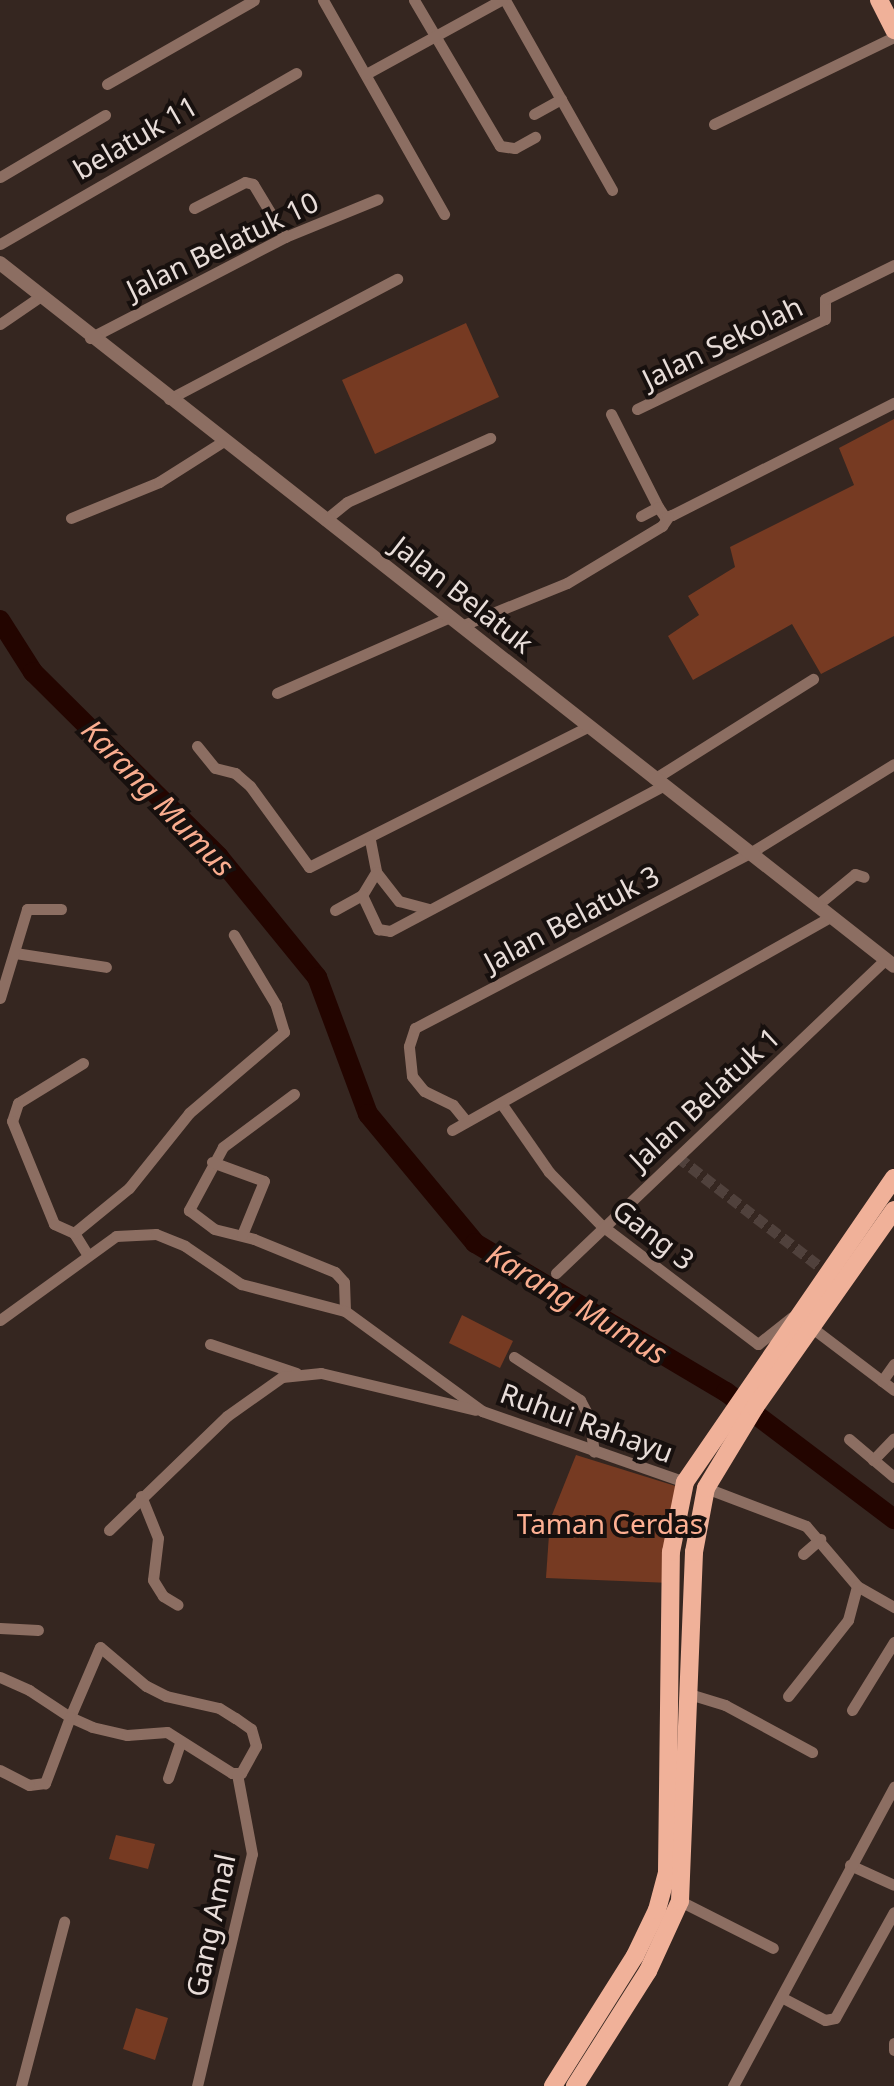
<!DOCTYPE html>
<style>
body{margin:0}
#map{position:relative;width:894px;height:2086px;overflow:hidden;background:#352620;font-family:"Noto Sans",sans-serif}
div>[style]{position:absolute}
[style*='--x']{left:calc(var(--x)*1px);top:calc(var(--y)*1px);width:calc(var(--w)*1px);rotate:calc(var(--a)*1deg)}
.green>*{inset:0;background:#763a22}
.river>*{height:20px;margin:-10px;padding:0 10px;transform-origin:10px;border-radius:10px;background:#230500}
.minor-tunnel>*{height:11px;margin-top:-5.5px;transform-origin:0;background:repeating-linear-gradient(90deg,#50413c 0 11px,transparent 0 16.5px)}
.minor>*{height:11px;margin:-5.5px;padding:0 5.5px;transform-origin:5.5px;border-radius:5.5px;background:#8c6e62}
.tertiary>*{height:14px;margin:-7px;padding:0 7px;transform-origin:7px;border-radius:7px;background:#8c6e62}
.primary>*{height:18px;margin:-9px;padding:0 9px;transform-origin:9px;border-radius:9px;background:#f0b199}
span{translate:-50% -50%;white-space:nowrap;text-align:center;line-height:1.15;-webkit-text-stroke:8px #17100e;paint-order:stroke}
.street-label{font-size:28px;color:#e8ddd9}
.park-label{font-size:28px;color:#feb093}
.water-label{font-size:30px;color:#faad8f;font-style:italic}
</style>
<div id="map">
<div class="green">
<div style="clip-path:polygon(466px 323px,499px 397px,375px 454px,342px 380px)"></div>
<div style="clip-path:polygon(894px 419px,894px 636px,821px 674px,792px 624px,693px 680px,668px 636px,699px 615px,688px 596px,735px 567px,730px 547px,854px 485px,839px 448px)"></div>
<div style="clip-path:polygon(462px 1315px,513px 1341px,500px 1368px,449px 1343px)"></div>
<div style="clip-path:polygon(576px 1455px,682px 1488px,671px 1583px,546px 1578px,550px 1520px)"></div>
<div style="clip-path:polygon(116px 1835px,155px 1844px,148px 1869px,109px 1859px)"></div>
<div style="clip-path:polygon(136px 2008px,168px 2018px,155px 2060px,123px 2049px)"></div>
</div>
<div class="river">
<div style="--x:0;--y:620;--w:62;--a:57.6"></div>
<div style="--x:33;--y:672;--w:262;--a:44.8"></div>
<div style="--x:219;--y:857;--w:155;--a:50.8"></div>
<div style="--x:317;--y:977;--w:146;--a:69.6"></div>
<div style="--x:368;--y:1114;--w:168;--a:50.3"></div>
<div style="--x:475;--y:1243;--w:292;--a:30.7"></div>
<div style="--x:726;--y:1392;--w:211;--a:37.1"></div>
</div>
<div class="minor-tunnel">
<div style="--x:678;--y:1157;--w:188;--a:37.7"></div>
</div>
<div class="minor">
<div style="--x:323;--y:0;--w:246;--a:60.5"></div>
<div style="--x:414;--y:0;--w:169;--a:59.5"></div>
<div style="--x:500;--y:146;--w:15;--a:8"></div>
<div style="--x:515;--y:148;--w:23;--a:-29"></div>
<div style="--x:505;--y:0;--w:218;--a:60.6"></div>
<div style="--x:366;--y:74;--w:154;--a:-28.7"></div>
<div style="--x:107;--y:84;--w:169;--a:-29.7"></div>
<div style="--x:534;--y:114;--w:31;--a:-29"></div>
<div style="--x:714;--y:124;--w:200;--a:-25.8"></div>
<div style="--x:0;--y:177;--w:122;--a:-30.6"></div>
<div style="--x:194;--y:208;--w:57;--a:-27"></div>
<div style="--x:245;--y:182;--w:8;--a:14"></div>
<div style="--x:253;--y:184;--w:62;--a:58.9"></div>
<div style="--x:0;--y:244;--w:342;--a:-30"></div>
<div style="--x:0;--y:324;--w:46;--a:-34.4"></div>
<div style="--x:90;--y:338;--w:220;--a:-27.4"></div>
<div style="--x:285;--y:237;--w:100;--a:-22.2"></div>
<div style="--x:169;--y:399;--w:258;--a:-27.8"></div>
<div style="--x:637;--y:409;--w:208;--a:-25.6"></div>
<div style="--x:825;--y:319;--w:20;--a:-90"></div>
<div style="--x:825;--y:299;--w:77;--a:-26.2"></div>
<div style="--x:611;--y:414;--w:104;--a:63.2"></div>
<div style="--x:641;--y:516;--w:19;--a:-28"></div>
<div style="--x:658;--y:507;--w:12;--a:55"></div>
<div style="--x:665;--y:517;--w:7;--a:-16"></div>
<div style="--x:672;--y:515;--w:249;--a:-26.8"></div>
<div style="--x:71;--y:518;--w:95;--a:-22.2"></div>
<div style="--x:159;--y:482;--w:75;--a:-32.4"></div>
<div style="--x:325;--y:520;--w:28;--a:-39"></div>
<div style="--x:347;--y:502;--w:157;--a:-24.1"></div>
<div style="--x:461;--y:626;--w:114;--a:-22.1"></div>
<div style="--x:567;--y:583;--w:111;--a:-31"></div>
<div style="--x:662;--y:526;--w:11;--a:-56"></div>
<div style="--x:277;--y:693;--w:189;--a:-23.7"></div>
<div style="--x:197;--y:746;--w:28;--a:51"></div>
<div style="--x:215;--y:768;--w:21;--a:14"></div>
<div style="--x:235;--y:773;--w:20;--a:41"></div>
<div style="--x:250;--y:786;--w:100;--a:53.9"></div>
<div style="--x:309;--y:867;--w:313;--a:-26.7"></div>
<div style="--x:654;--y:779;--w:188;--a:-32.2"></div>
<div style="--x:370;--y:840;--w:33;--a:79"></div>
<div style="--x:376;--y:872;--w:27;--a:121"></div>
<div style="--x:362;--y:895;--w:38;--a:65"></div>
<div style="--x:378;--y:929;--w:12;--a:9"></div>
<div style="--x:390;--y:931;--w:309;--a:-28"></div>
<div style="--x:376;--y:872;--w:37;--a:52"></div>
<div style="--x:399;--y:901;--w:30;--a:15"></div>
<div style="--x:816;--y:906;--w:50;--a:-39.4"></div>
<div style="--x:855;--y:874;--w:9;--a:18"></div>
<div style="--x:335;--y:910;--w:31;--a:-29"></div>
<div style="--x:15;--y:953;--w:92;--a:8.7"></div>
<div style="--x:0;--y:998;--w:93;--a:-73.1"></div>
<div style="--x:27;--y:909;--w:34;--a:0"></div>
<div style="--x:83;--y:1063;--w:76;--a:148.4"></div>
<div style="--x:18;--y:1103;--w:19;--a:108"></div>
<div style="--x:12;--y:1121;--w:111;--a:67.8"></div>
<div style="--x:54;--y:1224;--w:22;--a:24"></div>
<div style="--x:74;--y:1233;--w:26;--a:58"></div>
<div style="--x:294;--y:1094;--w:89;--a:143.3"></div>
<div style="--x:223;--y:1147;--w:72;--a:118.4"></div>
<div style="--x:189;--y:1210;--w:31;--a:37"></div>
<div style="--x:214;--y:1229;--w:41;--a:14"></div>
<div style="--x:254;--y:1239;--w:87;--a:22.2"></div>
<div style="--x:335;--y:1272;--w:13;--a:48"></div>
<div style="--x:344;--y:1282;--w:29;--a:88"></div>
<div style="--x:501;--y:1103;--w:84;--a:55.2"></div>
<div style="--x:549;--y:1172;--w:74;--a:45.5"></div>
<div style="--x:601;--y:1225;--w:197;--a:37.2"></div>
<div style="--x:758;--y:1344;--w:43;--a:-38.5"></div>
<div style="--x:466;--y:1121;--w:21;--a:-129"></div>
<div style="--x:453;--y:1105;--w:32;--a:-154"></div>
<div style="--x:424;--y:1091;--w:19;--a:-129"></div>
<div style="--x:412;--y:1076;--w:30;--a:-96"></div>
<div style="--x:409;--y:1046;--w:19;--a:-72"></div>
<div style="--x:415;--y:1028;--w:378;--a:-27.6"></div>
<div style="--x:750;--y:853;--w:169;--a:-31.7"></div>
<div style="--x:452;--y:1130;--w:434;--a:-29.4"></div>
<div style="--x:212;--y:1162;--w:55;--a:20.1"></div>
<div style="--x:264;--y:1181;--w:58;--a:112.2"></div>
<div style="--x:74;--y:1233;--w:71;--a:-39.3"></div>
<div style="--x:129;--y:1188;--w:96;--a:-51.3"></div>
<div style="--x:189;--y:1113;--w:125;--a:-40.5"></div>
<div style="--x:284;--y:1032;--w:28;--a:-107"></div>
<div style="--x:276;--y:1005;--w:82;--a:-121"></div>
<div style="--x:556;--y:1273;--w:454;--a:-43.6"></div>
<div style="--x:0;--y:1320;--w:143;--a:-35.9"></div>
<div style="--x:116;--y:1236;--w:40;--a:-2.9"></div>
<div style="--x:156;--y:1234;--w:31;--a:22"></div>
<div style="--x:185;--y:1246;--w:68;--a:34.2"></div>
<div style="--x:241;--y:1284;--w:107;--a:14.6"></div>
<div style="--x:345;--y:1311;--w:170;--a:36.1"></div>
<div style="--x:482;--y:1411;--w:215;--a:19.3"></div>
<div style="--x:811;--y:1327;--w:104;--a:37.2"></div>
<div style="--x:210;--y:1344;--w:91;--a:18.6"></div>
<div style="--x:514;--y:1357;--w:79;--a:33.1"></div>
<div style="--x:580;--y:1400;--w:19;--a:62"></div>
<div style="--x:589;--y:1417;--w:35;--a:82"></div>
<div style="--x:882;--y:1381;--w:21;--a:-55"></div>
<div style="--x:849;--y:1439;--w:59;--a:40.2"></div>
<div style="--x:873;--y:1460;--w:30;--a:-46"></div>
<div style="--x:706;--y:1488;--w:107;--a:20.8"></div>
<div style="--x:806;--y:1526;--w:79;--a:49.6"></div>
<div style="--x:857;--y:1586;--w:43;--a:29.6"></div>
<div style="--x:141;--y:1496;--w:45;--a:68"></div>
<div style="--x:158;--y:1538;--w:42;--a:96.8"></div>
<div style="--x:153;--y:1580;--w:19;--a:58"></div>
<div style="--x:163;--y:1596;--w:17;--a:31"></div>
<div style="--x:109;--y:1530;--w:164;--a:-44"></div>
<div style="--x:227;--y:1416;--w:67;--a:-35.3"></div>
<div style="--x:282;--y:1377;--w:39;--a:-6"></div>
<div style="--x:321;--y:1373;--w:159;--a:13.4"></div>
<div style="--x:803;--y:1554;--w:23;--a:-41"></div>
<div style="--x:0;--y:1628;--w:38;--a:3"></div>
<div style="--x:0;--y:1677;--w:32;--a:24"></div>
<div style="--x:29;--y:1690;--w:49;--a:33.4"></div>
<div style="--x:70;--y:1717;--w:24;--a:24"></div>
<div style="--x:92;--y:1727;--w:36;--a:13"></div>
<div style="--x:127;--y:1735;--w:40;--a:-4.3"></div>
<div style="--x:167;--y:1732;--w:77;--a:32.2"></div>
<div style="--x:232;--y:1773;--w:9;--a:0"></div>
<div style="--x:241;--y:1773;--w:31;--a:-61"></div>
<div style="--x:256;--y:1746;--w:18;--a:-106"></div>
<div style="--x:251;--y:1729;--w:19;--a:-145"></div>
<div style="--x:235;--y:1718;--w:19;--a:-148"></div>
<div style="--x:219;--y:1708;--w:54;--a:-167.2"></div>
<div style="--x:166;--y:1696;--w:22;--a:-153"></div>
<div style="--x:146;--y:1686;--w:60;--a:-139.7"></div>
<div style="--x:100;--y:1647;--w:76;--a:113.2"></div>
<div style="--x:70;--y:1717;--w:71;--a:110.7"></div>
<div style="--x:45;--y:1783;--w:16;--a:173"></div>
<div style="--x:29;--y:1785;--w:33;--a:-153"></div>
<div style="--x:686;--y:1693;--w:41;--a:17.1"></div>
<div style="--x:725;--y:1705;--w:99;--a:28.4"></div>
<div style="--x:788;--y:1696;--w:97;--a:-51.7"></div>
<div style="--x:848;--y:1620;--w:35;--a:-75"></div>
<div style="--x:852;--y:1710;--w:80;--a:-58.3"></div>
<div style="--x:168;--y:1778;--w:39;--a:-71"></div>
<div style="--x:850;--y:1865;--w:48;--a:24.4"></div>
<div style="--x:680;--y:1901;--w:104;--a:26.8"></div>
<div style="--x:783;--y:1998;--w:47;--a:27.6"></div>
<div style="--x:825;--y:2020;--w:10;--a:-11"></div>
<div style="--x:835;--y:2018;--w:121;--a:-60.9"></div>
<div style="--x:894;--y:2043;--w:7;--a:90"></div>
<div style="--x:21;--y:2086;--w:170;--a:-75.3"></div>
<div style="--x:197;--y:2086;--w:238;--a:-76.7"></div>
<div style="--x:252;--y:1854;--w:81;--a:-100.6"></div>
<div style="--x:733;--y:2086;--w:340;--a:-61.7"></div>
</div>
<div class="tertiary">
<div style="--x:0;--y:263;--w:1137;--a:38.18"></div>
</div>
<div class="primary">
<div style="--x:879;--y:0;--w:34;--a:63"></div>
<div style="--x:553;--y:2086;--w:154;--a:-57.8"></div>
<div style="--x:635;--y:1956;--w:51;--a:-64.4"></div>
<div style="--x:657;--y:1910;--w:39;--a:-75"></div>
<div style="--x:667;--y:1872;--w:320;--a:-89.3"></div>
<div style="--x:671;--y:1552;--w:71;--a:-78.7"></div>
<div style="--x:685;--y:1482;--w:369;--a:-55.5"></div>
<div style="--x:575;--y:2086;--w:136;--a:-57.6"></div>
<div style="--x:648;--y:1971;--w:77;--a:-65.4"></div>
<div style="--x:680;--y:1901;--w:349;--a:-87.7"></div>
<div style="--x:694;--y:1552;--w:65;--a:-79.4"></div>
<div style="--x:706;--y:1488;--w:95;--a:-58.8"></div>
<div style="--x:755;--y:1407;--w:241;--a:-54.8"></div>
</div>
<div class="street-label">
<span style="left:135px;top:137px;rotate:-30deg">belatuk 11</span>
<span style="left:222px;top:245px;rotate:-26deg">Jalan Belatuk 10</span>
<span style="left:722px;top:342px;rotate:-26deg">Jalan Sekolah</span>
<span style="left:463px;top:594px;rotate:38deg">Jalan Belatuk</span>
<span style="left:571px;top:918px;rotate:-28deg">Jalan Belatuk 3</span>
<span style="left:704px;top:1098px;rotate:-43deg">Jalan Belatuk 1</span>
<span style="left:654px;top:1234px;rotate:38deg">Gang 3</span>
<span style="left:587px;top:1422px;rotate:20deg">Ruhui Rahayu</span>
<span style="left:210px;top:1925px;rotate:-78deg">Gang Amal</span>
</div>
<div class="park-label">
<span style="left:610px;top:1523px">Taman Cerdas</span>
</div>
<div class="water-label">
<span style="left:158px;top:798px;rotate:46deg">Karang Mumus</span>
<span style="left:577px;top:1304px;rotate:31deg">Karang Mumus</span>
</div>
</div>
